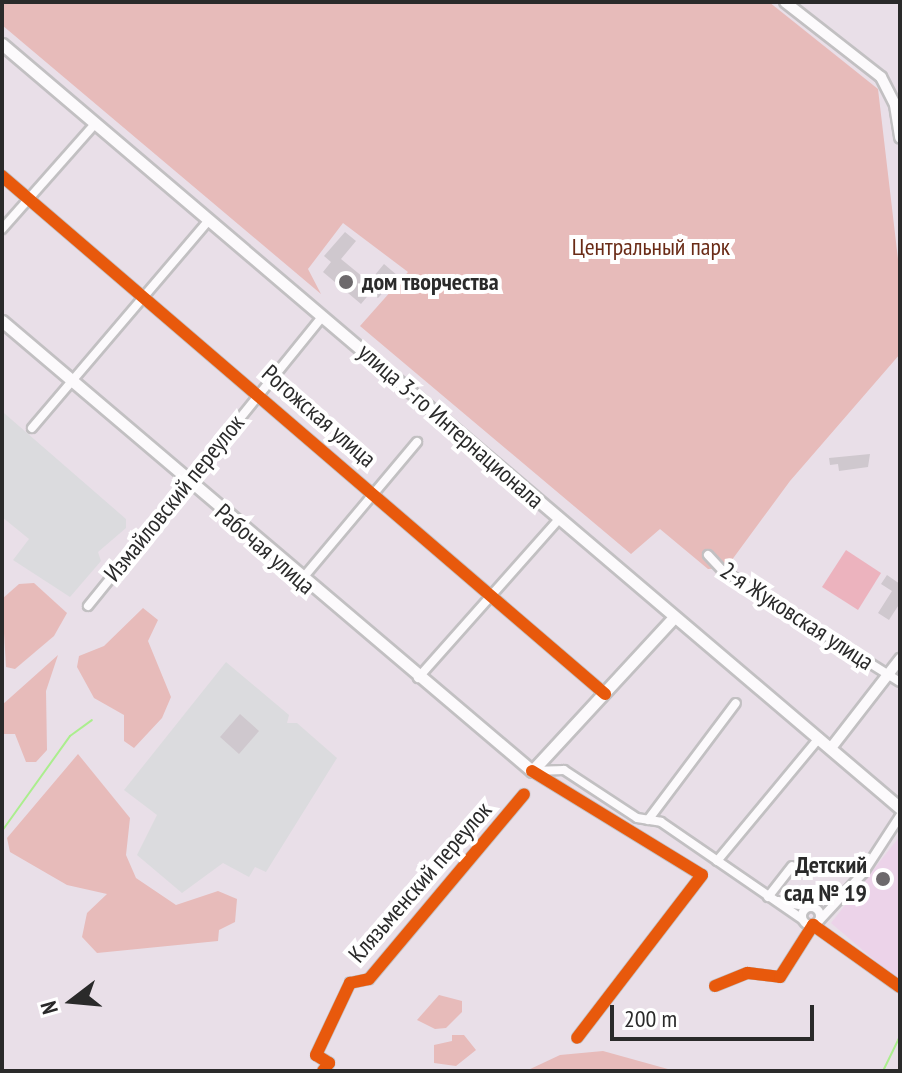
<!DOCTYPE html>
<meta charset="utf-8">
<style>
body{margin:0}
#map{position:relative;width:902px;height:1073px;overflow:hidden;background:#e9dfe8;font-family:"PT Sans Narrow",sans-serif}
div>[style]{position:absolute}
[style*='--x']{left:calc(var(--x)*1px);top:calc(var(--y)*1px);width:calc(var(--w)*1px);rotate:calc(var(--a)*1deg)}
.industrial>*{inset:0;background:#dbdbde}
.education>*{inset:0;background:#ecd3e9}
.green>*{inset:0;background:#e7bbba}
.pitch>*{inset:0;background:#ecb3be}
.stream>*{height:2px;margin:-1px;padding:0 1px;transform-origin:1px;border-radius:1px;background:#abee8e}
.building>*{inset:0;background:#cfc8ce}
.roads{filter:drop-shadow(2px 0 #c2c0c2) drop-shadow(-2px 0 #c2c0c2) drop-shadow(0 2px #c2c0c2) drop-shadow(0 -2px #c2c0c2)}
.minor>*{height:8px;margin:-4px;padding:0 4px;transform-origin:4px;border-radius:4px;background:#fcfafc}
.minor>.ring{margin:-4px;padding:0;box-sizing:content-box;background:none;border:8px solid #fcfafc;border-radius:50%}
.tertiary>*{height:10px;margin:-5px;padding:0 5px;transform-origin:5px;border-radius:5px;background:#fcfafc}
.secondary>*{height:11px;margin:-5.5px;padding:0 5.5px;transform-origin:5.5px;border-radius:5.5px;background:#fcfafc}
.cycleway>*{height:12px;margin:-6px;padding:0 6px;transform-origin:6px;border-radius:6px;background:#e8590c}
.dots>*{width:22px;height:22px;translate:-50% -50%;box-sizing:border-box;border:4px solid #fff;border-radius:50%}
span{translate:-50% -50%;white-space:nowrap;text-align:center;line-height:1.15;-webkit-text-stroke:8px #fff;paint-order:stroke}
.park-label{font-size:24px;color:#6a2b16}
.poi-label{font-size:24px;color:#2a2a2a;font-weight:700}
.left{translate:0 -50%;text-align:left}
.right{translate:-100% -50%;text-align:right}
.street-label{font-size:24px;color:#2a2a2a}
.frame{position:absolute;inset:0;border:4px solid #2a2a2a;pointer-events:none}
.north{position:absolute;left:32px;top:961px;width:80px;height:80px;-webkit-text-stroke:6px #fff;paint-order:stroke;rotate:254deg;font-size:22px;font-weight:700;line-height:32px;text-align:center;color:#2a2a2a}
.north::after{content:'';display:block;margin:auto;width:28px;height:36px;background:#2a2a2a;clip-path:polygon(50% 0,100% 100%,50% 72%,0 100%)}
.scale{position:absolute;left:610px;top:1005px;width:204px;height:36px;box-sizing:border-box;border:4px solid #2a2a2a;border-top:0;padding-left:10px;font-size:24px;line-height:28px;white-space:nowrap;color:#2a2a2a;-webkit-text-stroke:6px #fff;paint-order:stroke}
</style>
<div id="map">
<div class="industrial">
<div style="clip-path:polygon(2px 399px,4px 413px,126px 519px,126px 528px,98px 552px,101px 561px,70px 597px,13px 560px,29px 539px,2px 517px)"></div>
<div style="clip-path:polygon(226px 662px,289px 715px,287px 723px,297px 723px,337px 758px,266px 872px,255px 867px,249px 877px,223px 863px,182px 893px,137px 855px,157px 815px,124px 790px)"></div>
</div>
<div class="education">
<div style="clip-path:polygon(900px 836px,900px 982px,831px 923px)"></div>
</div>
<div class="green">
<div style="clip-path:polygon(2px 2px,769px 2px,878px 89px,900px 276px,900px 354px,790px 481px,726px 568px,708px 569px,660px 529px,631px 554px,360px 326px,408px 272px,343px 223px,308px 269px,321px 294px,2px 25px)"></div>
<div style="clip-path:polygon(34px 583px,67px 613px,54px 636px,15px 669px,6px 667px,2px 599px,19px 584px)"></div>
<div style="clip-path:polygon(143px 608px,158px 620px,148px 641px,171px 697px,162px 718px,134px 748px,124px 741px,124px 715px,94px 698px,77px 667px,79px 656px,104px 646px)"></div>
<div style="clip-path:polygon(58px 655px,46px 691px,47px 750px,36px 762px,26px 762px,15px 734px,2px 734px,2px 705px)"></div>
<div style="clip-path:polygon(78px 754px,130px 818px,126px 855px,136px 878px,176px 905px,218px 891px,237px 899px,235px 922px,219px 930px,218px 941px,97px 953px,82px 937px,87px 913px,107px 894px,67px 885px,10px 852px,7px 838px)"></div>
<div style="clip-path:polygon(439px 995px,462px 1001px,462px 1012px,446px 1028px,435px 1029px,417px 1020px)"></div>
<div style="clip-path:polygon(452px 1035px,464px 1035px,476px 1050px,456px 1066px,434px 1063px,434px 1045px,452px 1041px)"></div>
<div style="clip-path:polygon(603px 1051px,675px 1071px,526px 1071px,560px 1055px)"></div>
</div>
<div class="pitch">
<div style="clip-path:polygon(846px 550px,881px 573px,858px 610px,822px 587px)"></div>
</div>
<div class="stream">
<div style="--x:2;--y:831;--w:117;--a:-54.4"></div>
<div style="--x:70;--y:736;--w:27;--a:-36"></div>
<div style="--x:883;--y:1071;--w:39;--a:-64"></div>
</div>
<div class="building">
<div style="clip-path:polygon(345px 232px,356px 241px,341px 259px,369px 282px,384px 264px,398px 276px,378px 298px,371px 292px,361px 304px,323px 272px,331px 262px,324px 256px)"></div>
<div style="clip-path:polygon(870px 454px,868px 467px,839px 471px,838px 464px,830px 465px,829px 458px)"></div>
<div style="clip-path:polygon(887px 575px,900px 584px,900px 603px,889px 620px,878px 613px,892px 591px,881px 584px)"></div>
<div style="clip-path:polygon(240px 714px,259px 731px,239px 754px,220px 737px)"></div>
</div>
<div class="roads">
<div class="minor">
<div style="--x:2;--y:176;--w:795;--a:40.66"></div>
<div style="--x:2;--y:229;--w:140;--a:-48.5"></div>
<div style="--x:32;--y:428;--w:272;--a:-49.6"></div>
<div style="--x:708;--y:555;--w:21;--a:47"></div>
<div style="--x:722;--y:570;--w:210;--a:32.2"></div>
<div style="--x:302;--y:579;--w:179;--a:-50"></div>
<div style="--x:88;--y:606;--w:373;--a:-51"></div>
<div style="--x:418;--y:678;--w:213;--a:-48.4"></div>
<div style="--x:532;--y:771;--w:199;--a:31.5"></div>
<div style="--x:702;--y:875;--w:205;--a:127.5"></div>
<div style="--x:533;--y:771;--w:31;--a:-2"></div>
<div style="--x:564;--y:770;--w:87;--a:33.3"></div>
<div style="--x:637;--y:818;--w:24;--a:9"></div>
<div style="--x:661;--y:822;--w:171;--a:34.5"></div>
<div style="--x:648;--y:820;--w:146;--a:-53.1"></div>
<div style="--x:717;--y:861;--w:160;--a:-50.3"></div>
<div style="--x:768;--y:897;--w:39;--a:-52"></div>
<div style="--x:778;--y:901;--w:31;--a:11"></div>
<div class="ring" style="left:802px;top:907px;width:10px;height:10px"></div>
<div style="--x:818;--y:922;--w:67;--a:-47.4"></div>
<div style="--x:863;--y:873;--w:68;--a:-57"></div>
<div style="--x:715;--y:986;--w:35;--a:-22"></div>
<div style="--x:748;--y:973;--w:32;--a:7"></div>
<div style="--x:780;--y:977;--w:62;--a:-57.6"></div>
<div style="--x:813;--y:925;--w:107;--a:35.5"></div>
<div style="--x:323;--y:1071;--w:10;--a:-53"></div>
<div style="--x:329;--y:1063;--w:15;--a:-148"></div>
<div style="--x:316;--y:1055;--w:80;--a:-64.7"></div>
<div style="--x:350;--y:983;--w:19;--a:-12"></div>
<div style="--x:369;--y:979;--w:241;--a:-50"></div>
</div>
<div class="tertiary">
<div style="--x:785;--y:2;--w:122;--a:38"></div>
<div style="--x:881;--y:77;--w:31;--a:63"></div>
<div style="--x:895;--y:105;--w:33;--a:81"></div>
<div style="--x:831;--y:748;--w:113;--a:-52.2"></div>
</div>
<div class="secondary">
<div style="--x:2;--y:44;--w:1179;--a:40.39"></div>
<div style="--x:2;--y:321;--w:695;--a:40.33"></div>
<div style="--x:532;--y:771;--w:209;--a:-47.3"></div>
</div>
</div>
<div class="cycleway">
<div style="--x:2;--y:176;--w:795;--a:40.66"></div>
<div style="--x:532;--y:771;--w:199;--a:31.5"></div>
<div style="--x:702;--y:875;--w:205;--a:127.5"></div>
<div style="--x:715;--y:986;--w:35;--a:-22"></div>
<div style="--x:748;--y:973;--w:32;--a:7"></div>
<div style="--x:780;--y:977;--w:62;--a:-57.6"></div>
<div style="--x:813;--y:925;--w:107;--a:35.5"></div>
<div style="--x:323;--y:1071;--w:10;--a:-53"></div>
<div style="--x:329;--y:1063;--w:15;--a:-148"></div>
<div style="--x:316;--y:1055;--w:80;--a:-64.7"></div>
<div style="--x:350;--y:983;--w:19;--a:-12"></div>
<div style="--x:369;--y:979;--w:241;--a:-50"></div>
</div>
<div class="dots">
<div style="left:346px;top:282px;background:#6d696c"></div>
<div style="left:883px;top:879px;background:#6d696c"></div>
</div>
<div class="park-label">
<span style="left:651px;top:247px">Центральный парк</span>
</div>
<div class="poi-label">
<span class="left" style="left:362px;top:282px">дом творчества</span>
<span class="right" style="left:867px;top:879px">Детский<br>сад № 19</span>
</div>
<div class="street-label">
<span style="left:319px;top:416px;rotate:41deg">Рогожская улица</span>
<span style="left:451px;top:426px;rotate:41deg">улица 3-го Интернационала</span>
<span style="left:174px;top:498px;rotate:-51deg">Измайловский переулок</span>
<span style="left:265px;top:549px;rotate:41deg">Рабочая улица</span>
<span style="left:797px;top:616px;rotate:33deg">2-я Жуковская улица</span>
<span style="left:420px;top:882px;rotate:-49deg">Клязьменский переулок</span>
</div>
<div class="frame"></div>
<div class="north">N</div>
<div class="scale">200 m</div>
</div>
